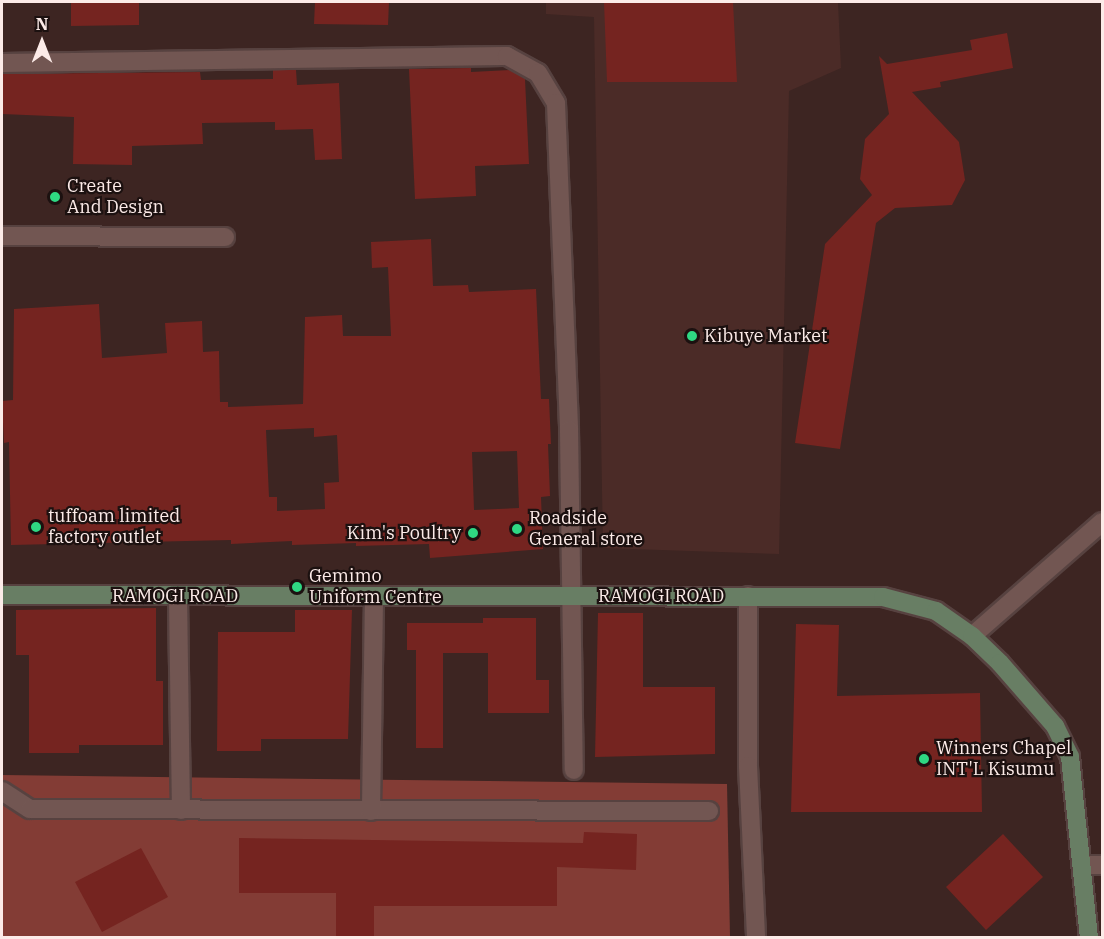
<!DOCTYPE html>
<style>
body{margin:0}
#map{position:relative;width:1104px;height:939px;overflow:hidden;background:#3d2522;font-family:"IBM Plex Serif",serif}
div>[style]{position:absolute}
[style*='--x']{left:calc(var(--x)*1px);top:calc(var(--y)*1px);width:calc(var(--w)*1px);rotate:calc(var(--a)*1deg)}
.built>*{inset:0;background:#4b2b27}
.green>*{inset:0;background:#833c35}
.building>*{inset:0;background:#752420}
.roads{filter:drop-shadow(2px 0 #574240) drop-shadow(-2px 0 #574240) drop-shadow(0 2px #574240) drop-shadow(0 -2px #574240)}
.street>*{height:18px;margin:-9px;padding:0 9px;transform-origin:9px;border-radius:9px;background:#725652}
.secondary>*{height:18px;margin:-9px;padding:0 9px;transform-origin:9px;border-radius:9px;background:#687e64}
.dots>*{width:16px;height:16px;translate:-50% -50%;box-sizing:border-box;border:3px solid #1c1110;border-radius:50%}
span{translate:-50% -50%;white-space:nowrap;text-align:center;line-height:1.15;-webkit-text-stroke:4.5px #1c1110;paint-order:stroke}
.poi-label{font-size:18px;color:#fcebe8}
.left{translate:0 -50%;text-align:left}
.right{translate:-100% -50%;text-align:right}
.street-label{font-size:18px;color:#fcebe8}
.frame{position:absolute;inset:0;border:3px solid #fcebe8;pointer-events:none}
.north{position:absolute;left:12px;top:12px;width:60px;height:60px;-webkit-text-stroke:4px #1c1110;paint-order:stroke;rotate:0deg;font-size:16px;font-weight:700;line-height:24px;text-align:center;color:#fcebe8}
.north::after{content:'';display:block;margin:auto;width:21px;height:27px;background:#fcebe8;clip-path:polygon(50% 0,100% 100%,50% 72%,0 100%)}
</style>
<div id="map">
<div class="built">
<div style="clip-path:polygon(546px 2px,838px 2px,841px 68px,789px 91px,779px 554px,603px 548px,594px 17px,546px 14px)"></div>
</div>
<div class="green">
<div style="clip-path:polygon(2px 775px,727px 784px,730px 937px,2px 938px)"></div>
</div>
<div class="building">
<div style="clip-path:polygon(71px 2px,139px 2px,139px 25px,71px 26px)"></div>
<div style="clip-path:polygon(315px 2px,389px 2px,388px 25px,314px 24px)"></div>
<div style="clip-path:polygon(604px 2px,733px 2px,737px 82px,607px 82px)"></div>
<div style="clip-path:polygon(1007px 33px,1013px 68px,940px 82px,941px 87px,912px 92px,959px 142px,965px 180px,952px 205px,895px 208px,876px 223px,840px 449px,795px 443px,825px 244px,872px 195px,860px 179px,865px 139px,889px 114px,879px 56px,887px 64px,972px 50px,970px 40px)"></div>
<div style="clip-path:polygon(471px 68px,471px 72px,510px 70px,525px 79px,529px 164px,475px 166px,476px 196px,415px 199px,409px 69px)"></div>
<div style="clip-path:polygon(273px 70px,296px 70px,297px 85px,339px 83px,342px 159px,315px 160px,313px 129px,275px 130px,275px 122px,202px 123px,203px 144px,132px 146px,132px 165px,73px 164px,74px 117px,2px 114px,3px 74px,200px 72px,201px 80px,273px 79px)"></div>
<div style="clip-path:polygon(evenodd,431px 239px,433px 286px,468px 285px,469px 292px,536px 289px,541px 399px,549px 399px,551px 444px,548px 444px,550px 496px,541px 497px,543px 549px,430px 558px,429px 544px,356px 546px,356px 543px,292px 545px,292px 541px,231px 544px,231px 540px,11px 545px,9px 442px,4px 443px,2px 401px,13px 400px,14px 309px,99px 304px,102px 358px,167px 353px,165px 323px,202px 321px,203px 352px,219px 351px,220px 402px,228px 402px,228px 407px,303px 404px,305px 317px,342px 315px,343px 336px,391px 336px,388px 267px,372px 268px,371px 242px,431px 239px,314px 428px,314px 437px,337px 435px,339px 482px,324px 483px,325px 509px,277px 511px,277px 497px,269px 497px,266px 430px,314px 428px,431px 239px,517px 451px,519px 508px,474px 510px,472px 452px,517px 451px)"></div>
<div style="clip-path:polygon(156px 608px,156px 681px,163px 681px,163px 745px,79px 745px,79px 753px,29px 753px,29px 655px,16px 655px,16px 610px)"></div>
<div style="clip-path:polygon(295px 610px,352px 610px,348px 739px,261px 739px,261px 751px,217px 751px,218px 632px,295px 632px)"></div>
<div style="clip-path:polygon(598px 613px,643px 613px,643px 687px,715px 687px,715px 754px,595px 757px)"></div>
<div style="clip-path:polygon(483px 618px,536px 618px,536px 680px,549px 680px,549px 713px,488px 713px,488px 653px,443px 653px,443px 748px,416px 748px,416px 650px,407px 650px,407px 623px,483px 623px)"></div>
<div style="clip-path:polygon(796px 624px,839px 625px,837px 696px,980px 693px,982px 812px,791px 812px)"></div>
<div style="clip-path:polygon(584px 832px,637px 834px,636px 870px,557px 867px,557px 906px,374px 906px,374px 938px,336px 938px,336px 893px,239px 893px,239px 838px,583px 843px)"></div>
<div style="clip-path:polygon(1003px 834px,1043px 877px,986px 930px,946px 887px)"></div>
<div style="clip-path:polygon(141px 848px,168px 897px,102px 932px,75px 882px)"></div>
</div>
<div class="roads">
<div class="street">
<div style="--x:2;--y:63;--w:505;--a:-0.79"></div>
<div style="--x:507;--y:56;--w:35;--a:29"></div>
<div style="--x:538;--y:73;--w:35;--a:59"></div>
<div style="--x:556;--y:103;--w:327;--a:87.7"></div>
<div style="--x:569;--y:430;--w:340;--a:89.2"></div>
<div style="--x:2;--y:236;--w:223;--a:0.3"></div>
<div style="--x:748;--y:596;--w:170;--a:90"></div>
<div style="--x:748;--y:766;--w:172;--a:87.3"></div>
<div style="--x:178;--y:597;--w:213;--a:89.2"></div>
<div style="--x:972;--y:636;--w:173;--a:-41.2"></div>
<div style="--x:2;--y:791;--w:33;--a:33"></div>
<div style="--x:30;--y:809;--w:679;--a:0.17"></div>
<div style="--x:371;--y:811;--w:214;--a:-89.2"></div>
<div style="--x:1084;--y:865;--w:18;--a:0"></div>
</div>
<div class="secondary">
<div style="--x:2;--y:595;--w:881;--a:0.13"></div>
<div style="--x:883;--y:597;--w:55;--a:14.8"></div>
<div style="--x:936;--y:611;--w:44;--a:34.8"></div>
<div style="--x:972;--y:636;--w:39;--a:44"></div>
<div style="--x:1000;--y:663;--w:84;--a:48.9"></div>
<div style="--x:1055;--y:726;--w:34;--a:64"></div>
<div style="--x:1070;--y:757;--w:182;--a:84"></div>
</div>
</div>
<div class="dots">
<div style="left:55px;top:197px;background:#2fd883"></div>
<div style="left:692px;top:336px;background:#2fd883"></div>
<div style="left:36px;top:527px;background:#2fd883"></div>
<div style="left:517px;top:529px;background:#2fd883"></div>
<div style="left:473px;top:533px;background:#2fd883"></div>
<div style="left:297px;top:587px;background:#2fd883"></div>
<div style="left:924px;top:759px;background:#2fd883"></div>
</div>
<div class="poi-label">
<span class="left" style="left:67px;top:197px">Create<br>And Design</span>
<span class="left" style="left:704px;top:336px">Kibuye Market</span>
<span class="left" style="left:48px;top:527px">tuffoam limited<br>factory outlet</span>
<span class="left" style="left:529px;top:529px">Roadside<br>General store</span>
<span class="right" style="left:461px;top:533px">Kim's Poultry</span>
<span class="left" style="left:309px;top:587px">Gemimo<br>Uniform Centre</span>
<span class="left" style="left:936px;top:759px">Winners Chapel<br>INT'L Kisumu</span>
</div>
<div class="street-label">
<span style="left:175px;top:596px">RAMOGI ROAD</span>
<span style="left:661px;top:596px">RAMOGI ROAD</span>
</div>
<div class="frame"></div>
<div class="north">N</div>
</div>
